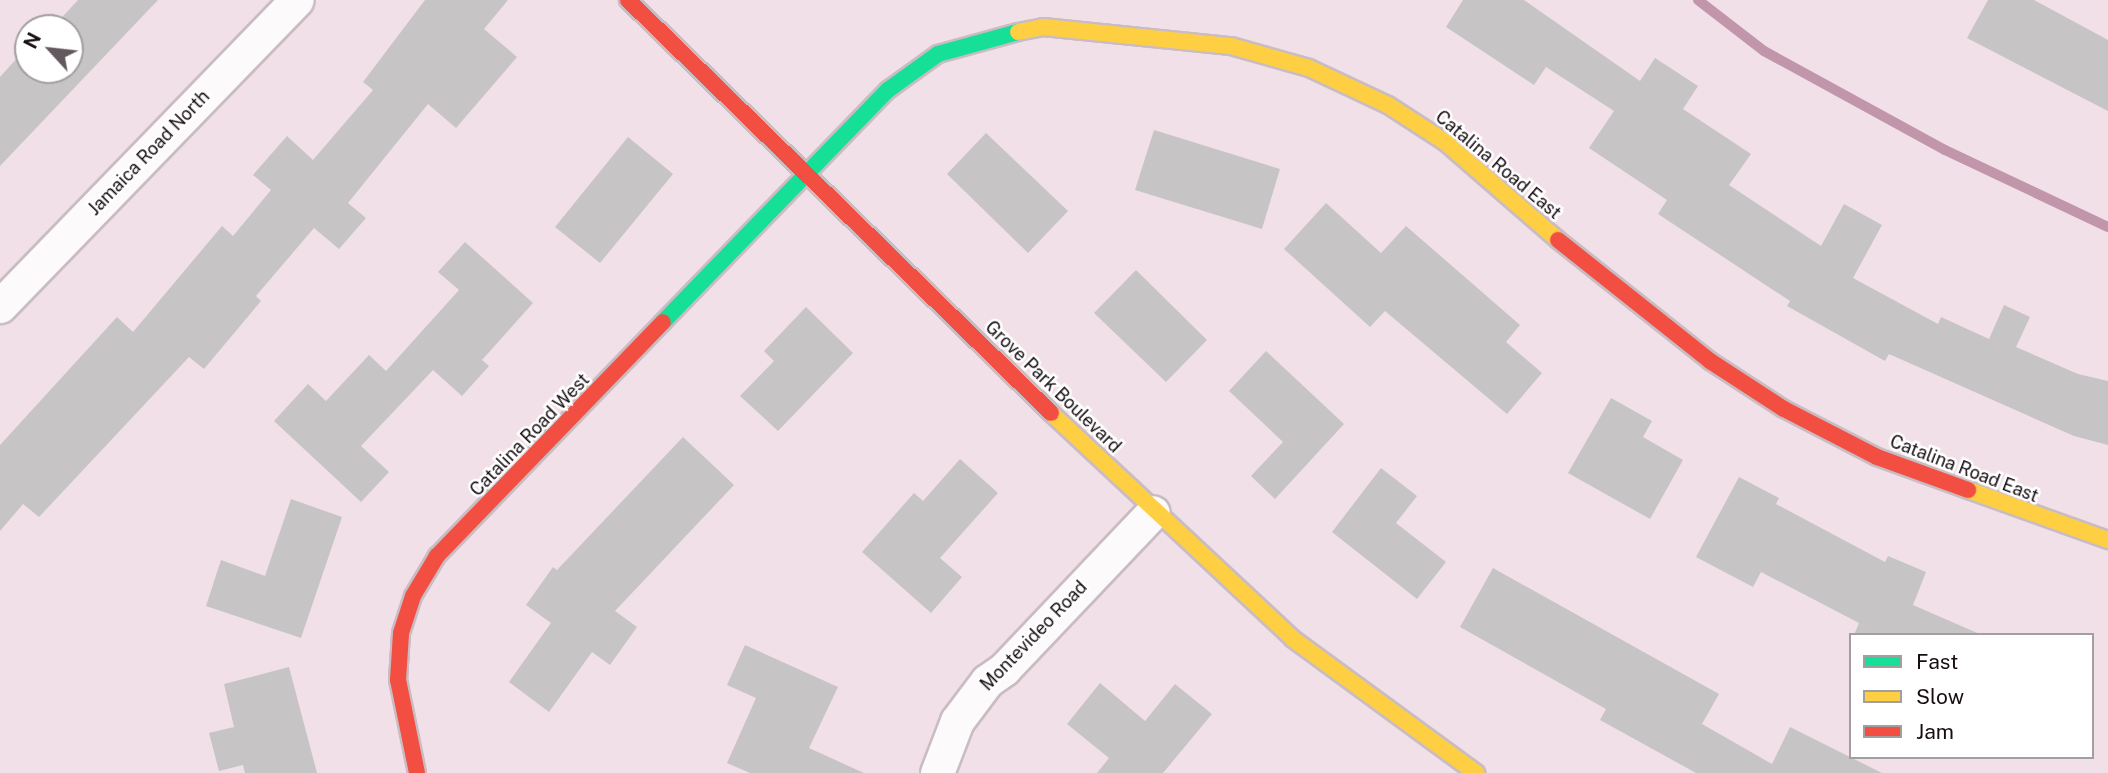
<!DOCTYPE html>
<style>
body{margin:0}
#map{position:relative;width:2108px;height:773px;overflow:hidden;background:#f1e0e8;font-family:"Public Sans",sans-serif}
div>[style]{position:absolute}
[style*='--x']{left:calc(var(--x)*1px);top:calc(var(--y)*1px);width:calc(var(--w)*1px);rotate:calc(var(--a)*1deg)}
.stream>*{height:10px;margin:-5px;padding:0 5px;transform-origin:5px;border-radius:5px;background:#c196aa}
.building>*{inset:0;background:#c7c4c5}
.roads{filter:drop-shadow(2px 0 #c9bcc2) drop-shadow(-2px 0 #c9bcc2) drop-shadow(0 2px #c9bcc2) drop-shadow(0 -2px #c9bcc2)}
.street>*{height:33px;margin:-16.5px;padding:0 16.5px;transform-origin:16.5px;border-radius:16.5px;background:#fdfafc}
.fast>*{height:16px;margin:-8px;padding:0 8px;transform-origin:8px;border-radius:8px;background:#16e098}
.slow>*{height:16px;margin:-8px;padding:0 8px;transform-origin:8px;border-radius:8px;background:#ffcf43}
.jam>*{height:16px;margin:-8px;padding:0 8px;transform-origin:8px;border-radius:8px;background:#f24e42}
span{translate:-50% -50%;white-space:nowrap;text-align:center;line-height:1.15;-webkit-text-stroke:5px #fff;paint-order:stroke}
.street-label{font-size:18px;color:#170e12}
.legend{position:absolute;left:1849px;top:633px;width:245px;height:126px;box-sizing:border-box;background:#fff;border:2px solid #a29fa0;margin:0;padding:9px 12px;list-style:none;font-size:21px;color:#170e12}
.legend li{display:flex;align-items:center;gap:14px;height:35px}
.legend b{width:35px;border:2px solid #a29fa0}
.north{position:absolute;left:14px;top:14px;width:70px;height:70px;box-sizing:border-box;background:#fff;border:2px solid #a29fa0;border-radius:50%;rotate:297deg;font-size:19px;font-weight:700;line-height:28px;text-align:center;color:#170e12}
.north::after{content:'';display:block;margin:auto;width:24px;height:32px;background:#63585d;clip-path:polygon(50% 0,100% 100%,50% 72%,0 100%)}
</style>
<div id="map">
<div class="stream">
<div style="--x:1698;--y:0;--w:83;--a:37.7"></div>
<div style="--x:1764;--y:51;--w:206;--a:28.7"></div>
<div style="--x:1945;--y:150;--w:180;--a:25.3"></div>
</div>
<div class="building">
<div style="clip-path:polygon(78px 0,158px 0,0 166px,0 77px,28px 46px,28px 70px,70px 70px,70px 28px,52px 28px)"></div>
<div style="clip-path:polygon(425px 0,508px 0,484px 29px,517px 57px,456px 128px,428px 104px,348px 203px,366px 218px,339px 249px,314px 228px,256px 296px,261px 301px,204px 369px,189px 357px,39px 517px,23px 504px,0 531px,0 445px,117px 317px,133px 332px,222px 226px,233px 236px,271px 190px,253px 175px,287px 136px,313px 160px,373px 90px,363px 82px)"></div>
<div style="clip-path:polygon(1463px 0,1524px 0,1640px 81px,1655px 58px,1698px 86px,1683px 109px,1751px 154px,1729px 185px,1821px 246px,1844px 204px,1882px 225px,1853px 278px,1938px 324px,1941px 317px,1989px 339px,2004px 305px,2030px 317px,2016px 347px,2078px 374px,2108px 381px,2108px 445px,2074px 436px,1889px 354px,1885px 361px,1787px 306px,1790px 301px,1658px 214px,1667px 200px,1589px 148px,1614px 111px,1546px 67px,1534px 85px,1446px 27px)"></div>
<div style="clip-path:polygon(1988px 0,2034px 0,2108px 40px,2108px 111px,1967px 38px)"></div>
<div style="clip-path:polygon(1154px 130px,1280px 169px,1262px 229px,1135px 190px)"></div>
<div style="clip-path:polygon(986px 133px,1068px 211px,1028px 253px,947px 174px)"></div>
<div style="clip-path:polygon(628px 137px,673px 174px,600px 263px,555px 227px)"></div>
<div style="clip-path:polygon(1326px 203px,1381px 253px,1406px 226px,1520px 325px,1506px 342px,1542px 373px,1507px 414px,1385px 311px,1370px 327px,1284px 249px)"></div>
<div style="clip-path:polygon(465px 242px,533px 303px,482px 360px,489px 366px,462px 396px,433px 370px,361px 446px,389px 472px,361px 502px,274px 421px,308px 384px,326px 401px,369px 355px,386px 371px,459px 290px,438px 272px)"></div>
<div style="clip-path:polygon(1136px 270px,1207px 340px,1166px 382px,1094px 313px)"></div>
<div style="clip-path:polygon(806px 307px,853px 353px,778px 431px,740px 396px,774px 361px,764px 351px)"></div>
<div style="clip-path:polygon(1266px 351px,1344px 424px,1275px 499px,1251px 476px,1283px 442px,1229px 391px)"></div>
<div style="clip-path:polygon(1611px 398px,1652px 421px,1643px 437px,1683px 460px,1650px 519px,1568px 473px)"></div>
<div style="clip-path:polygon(683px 437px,734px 485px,615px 611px,637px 627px,610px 665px,592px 652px,549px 712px,509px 682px,551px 623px,526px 605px,553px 567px,557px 570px)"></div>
<div style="clip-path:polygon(960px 459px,998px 493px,940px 558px,962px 577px,931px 613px,862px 552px,914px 493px,923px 501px)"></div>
<div style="clip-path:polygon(1381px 468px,1417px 496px,1396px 523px,1446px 562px,1417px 599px,1332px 532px)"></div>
<div style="clip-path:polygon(1739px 477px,1779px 498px,1776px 504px,1885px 562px,1888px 556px,1926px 572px,1913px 605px,1982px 635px,1854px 635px,1859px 623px,1761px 572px,1753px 587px,1696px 557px)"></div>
<div style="clip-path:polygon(291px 499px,342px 517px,301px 638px,206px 606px,221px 560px,265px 576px)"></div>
<div style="clip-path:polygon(1493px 568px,1719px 694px,1702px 724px,1772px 764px,1790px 727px,1882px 773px,1696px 773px,1600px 720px,1606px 709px,1460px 627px)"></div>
<div style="clip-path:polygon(745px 645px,838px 687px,809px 748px,864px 773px,750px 773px,727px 763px,756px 698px,727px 685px)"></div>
<div style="clip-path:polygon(289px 667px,317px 773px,245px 773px,243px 765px,219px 771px,209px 733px,234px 727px,224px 684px)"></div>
<div style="clip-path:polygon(1100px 683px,1145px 721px,1175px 684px,1212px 714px,1163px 773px,1097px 773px,1109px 758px,1067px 724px)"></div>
</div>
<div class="roads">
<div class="street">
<div style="--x:0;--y:306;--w:426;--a:-45.9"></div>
<div style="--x:937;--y:773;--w:56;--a:-69"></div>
<div style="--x:957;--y:721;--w:50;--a:-53.1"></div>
<div style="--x:987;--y:681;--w:21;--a:-35"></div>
<div style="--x:1004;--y:669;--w:216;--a:-46.5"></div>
</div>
<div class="fast">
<div style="--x:663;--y:322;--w:323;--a:-45.9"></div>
<div style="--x:888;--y:90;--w:62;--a:-35.8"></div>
<div style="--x:938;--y:54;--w:83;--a:-15.4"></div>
</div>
<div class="slow">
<div style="--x:1018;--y:32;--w:25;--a:-11"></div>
<div style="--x:1043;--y:27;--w:189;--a:5.8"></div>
<div style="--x:1231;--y:46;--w:81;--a:15.8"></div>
<div style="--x:1309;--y:68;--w:87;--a:25.1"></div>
<div style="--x:1388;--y:105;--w:68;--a:33"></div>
<div style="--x:1445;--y:142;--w:150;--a:40.9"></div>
<div style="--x:1051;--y:413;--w:331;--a:43"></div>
<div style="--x:1293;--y:639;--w:227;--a:36.2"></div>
<div style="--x:1968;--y:490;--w:149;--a:19.7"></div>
</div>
<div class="jam">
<div style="--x:628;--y:0;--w:591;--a:44.31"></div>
<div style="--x:1558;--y:240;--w:194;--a:38.5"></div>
<div style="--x:1710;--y:361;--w:88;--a:33"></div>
<div style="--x:1784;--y:409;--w:105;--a:27.3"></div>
<div style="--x:1877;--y:457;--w:97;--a:19.9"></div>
<div style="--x:417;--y:773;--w:95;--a:-101.5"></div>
<div style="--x:398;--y:680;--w:47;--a:-86.3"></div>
<div style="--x:401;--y:633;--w:39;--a:-72"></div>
<div style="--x:413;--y:596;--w:47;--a:-59"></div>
<div style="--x:437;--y:556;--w:325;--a:-46"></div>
</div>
</div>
<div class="street-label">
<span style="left:149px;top:153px;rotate:-46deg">Jamaica Road North</span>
<span style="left:1498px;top:165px;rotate:40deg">Catalina Road East</span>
<span style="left:1053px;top:387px;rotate:44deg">Grove Park Boulevard</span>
<span style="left:530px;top:435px;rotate:-46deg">Catalina Road West</span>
<span style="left:1964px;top:469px;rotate:21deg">Catalina Road East</span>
<span style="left:1034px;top:636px;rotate:-46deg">Montevideo Road</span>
</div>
<ul class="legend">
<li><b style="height:9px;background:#16e098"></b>Fast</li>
<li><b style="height:9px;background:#ffcf43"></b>Slow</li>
<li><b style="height:9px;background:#f24e42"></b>Jam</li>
</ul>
<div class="north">N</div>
</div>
